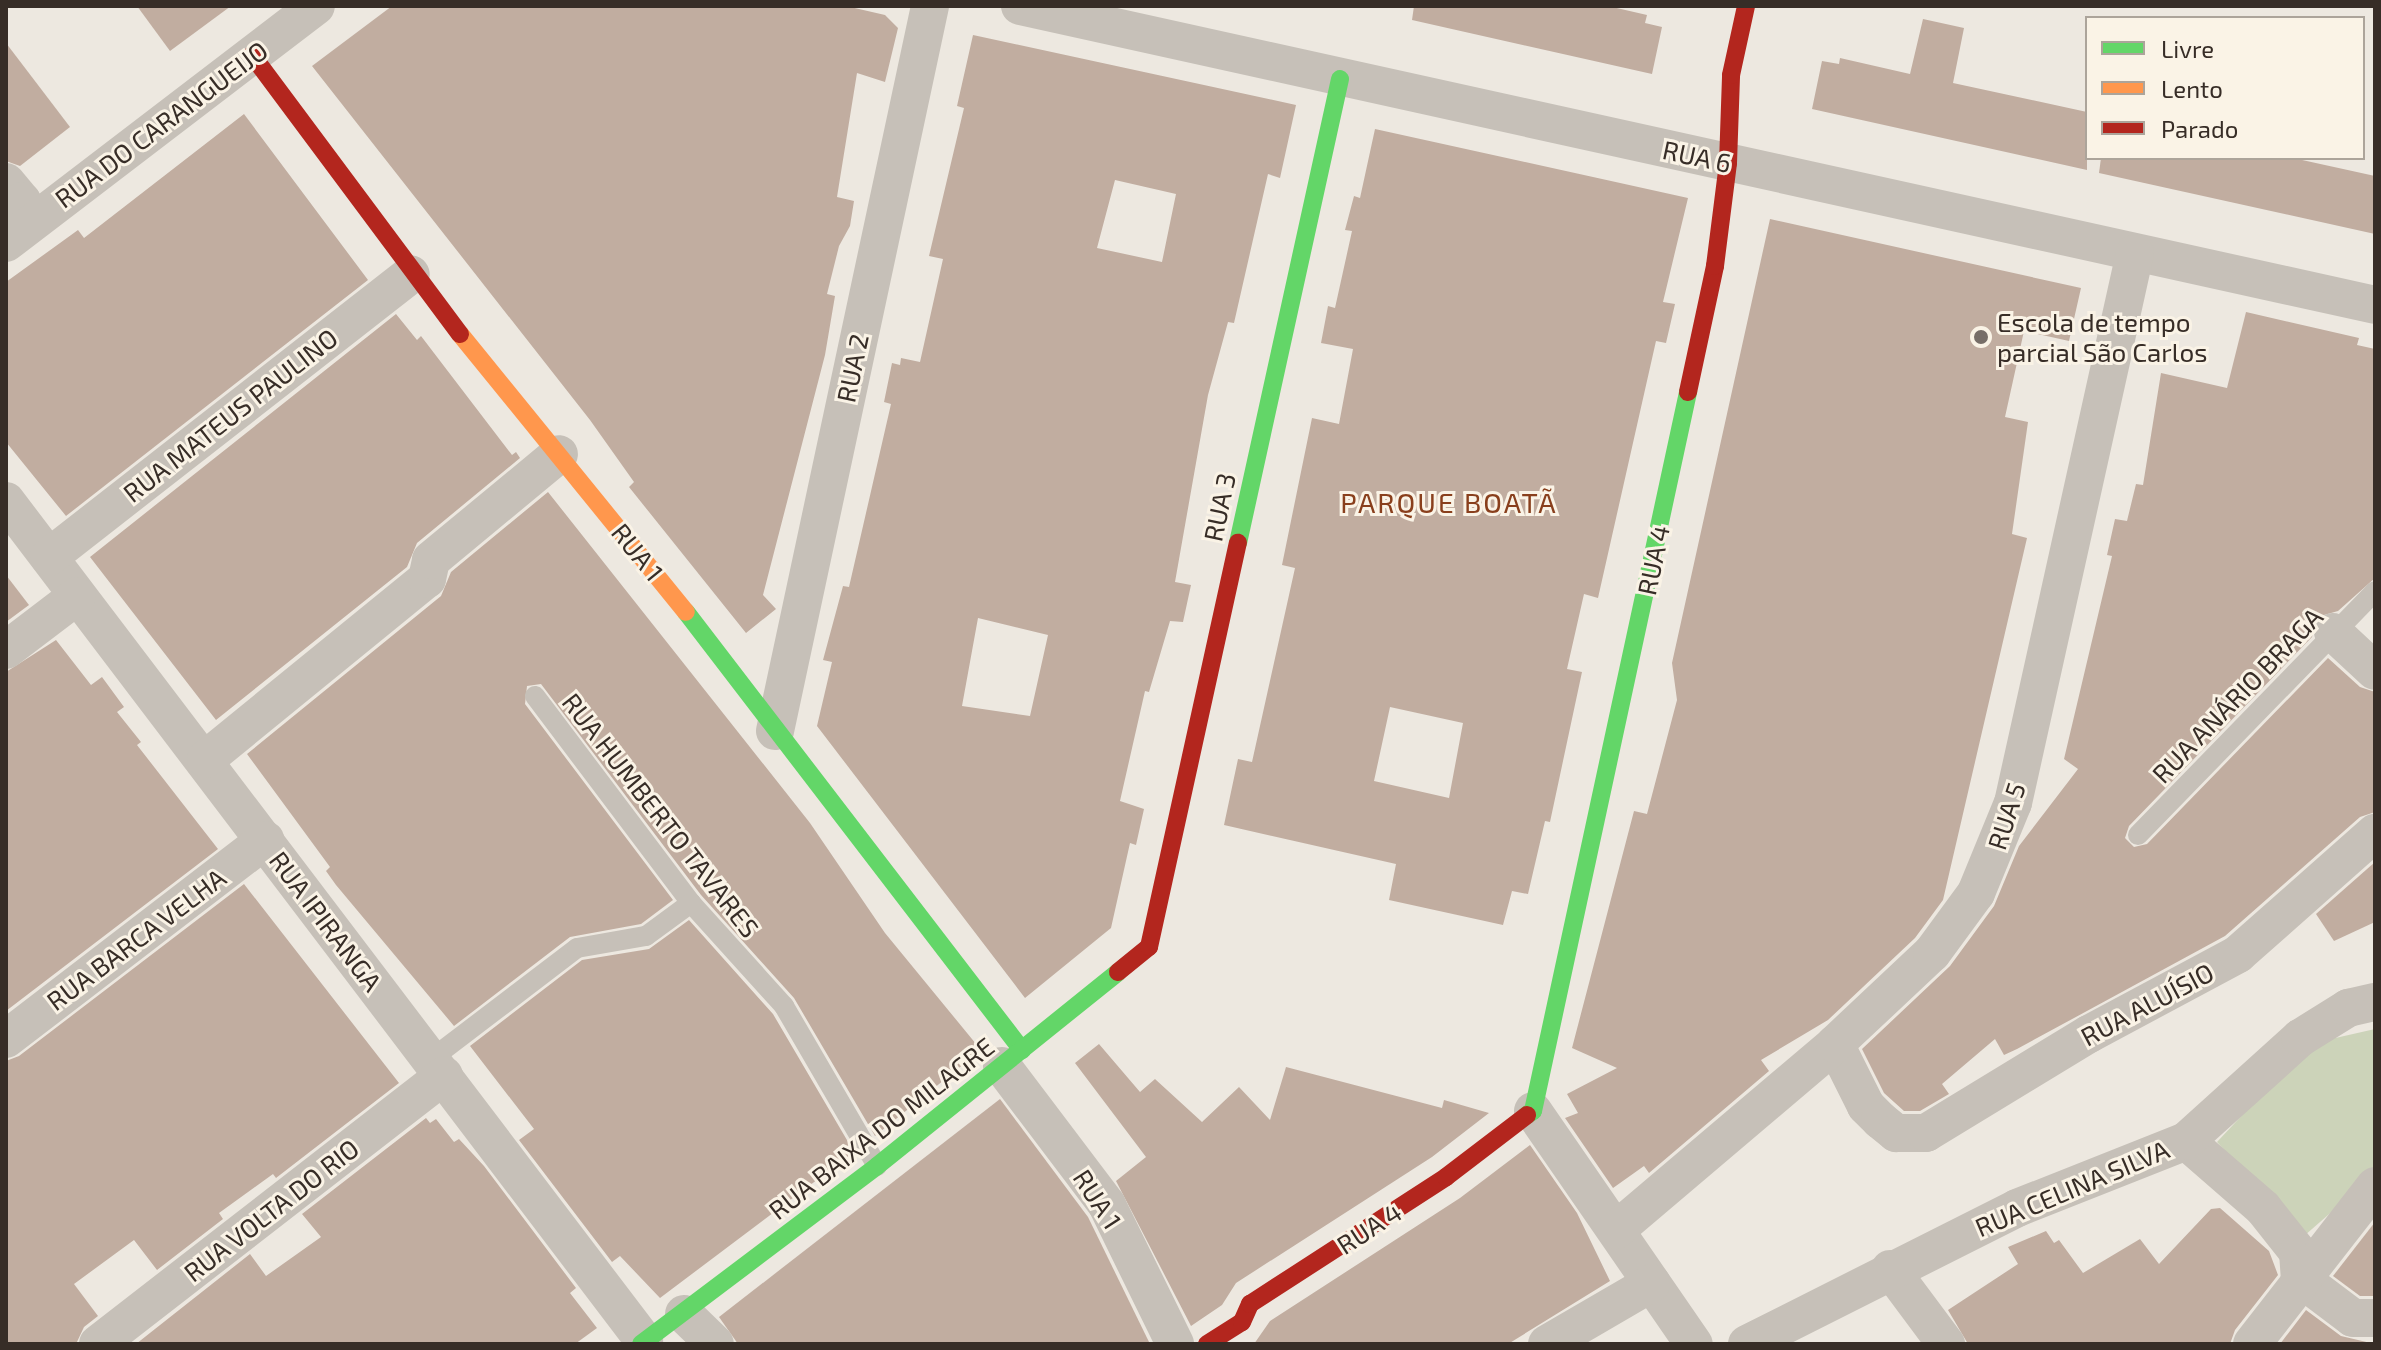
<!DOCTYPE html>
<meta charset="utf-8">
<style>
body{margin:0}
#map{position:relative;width:2381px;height:1350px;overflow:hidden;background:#ede8e0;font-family:"Exo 2",sans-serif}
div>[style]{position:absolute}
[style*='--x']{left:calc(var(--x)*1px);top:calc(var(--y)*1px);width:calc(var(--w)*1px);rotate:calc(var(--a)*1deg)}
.green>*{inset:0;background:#ccd3b9}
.building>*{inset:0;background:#c1ada0}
.lane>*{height:20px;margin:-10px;padding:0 10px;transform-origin:10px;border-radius:10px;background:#c6c0b8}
.street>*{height:38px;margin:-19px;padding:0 19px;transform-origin:19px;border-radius:19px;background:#c6c0b8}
.fast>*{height:18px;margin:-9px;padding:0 9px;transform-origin:9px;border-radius:9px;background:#63d668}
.slow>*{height:18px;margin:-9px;padding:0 9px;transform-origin:9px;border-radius:9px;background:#ff974d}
.jam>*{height:18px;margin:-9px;padding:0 9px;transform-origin:9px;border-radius:9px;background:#b3261e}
.dots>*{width:22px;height:22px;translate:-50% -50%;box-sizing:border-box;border:4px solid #faf3e6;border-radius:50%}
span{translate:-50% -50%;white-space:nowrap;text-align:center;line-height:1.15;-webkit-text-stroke:6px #faf3e6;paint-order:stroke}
.street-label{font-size:26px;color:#372d27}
.poi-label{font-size:26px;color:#372d27}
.left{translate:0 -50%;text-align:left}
.neighbourhood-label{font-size:28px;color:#893f1c;letter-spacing:2px}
.frame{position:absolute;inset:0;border:8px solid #372d27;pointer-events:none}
.legend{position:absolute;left:2085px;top:16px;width:280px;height:144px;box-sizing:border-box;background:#faf3e6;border:2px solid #aca49a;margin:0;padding:10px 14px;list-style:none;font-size:24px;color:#372d27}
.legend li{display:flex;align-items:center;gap:16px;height:40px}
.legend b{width:40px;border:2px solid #aca49a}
</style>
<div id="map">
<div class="green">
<div style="clip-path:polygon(2375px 1029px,2375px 1174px,2304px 1236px,2217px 1142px,2309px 1044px)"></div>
</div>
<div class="building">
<div style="clip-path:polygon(137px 6px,231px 6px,170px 51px)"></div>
<div style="clip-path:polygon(392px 6px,846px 6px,885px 15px,898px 28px,885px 82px,857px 73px,837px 197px,854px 201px,850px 226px,839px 246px,827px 294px,835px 296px,825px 355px,763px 595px,776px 609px,746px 633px,629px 487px,634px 482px,590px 420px,312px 66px)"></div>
<div style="clip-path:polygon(1414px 6px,1608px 6px,1647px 15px,1645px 23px,1662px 27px,1652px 74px,1412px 20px)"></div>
<div style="clip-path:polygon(1923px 19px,1964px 28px,1953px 83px,2087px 112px,2087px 170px,1812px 109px,1822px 61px,1839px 64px,1840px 58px,1910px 74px)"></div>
<div style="clip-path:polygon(evenodd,973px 35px,1296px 105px,1280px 178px,1268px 174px,1234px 323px,1228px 322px,1208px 395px,1175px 582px,1191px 585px,1183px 622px,1170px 621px,1149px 692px,1145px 691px,1120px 801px,1144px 809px,1136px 845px,1130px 843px,1111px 928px,1025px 998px,817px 726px,832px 662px,823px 660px,843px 586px,849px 587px,866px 513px,891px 404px,884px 402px,892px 363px,900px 365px,901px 358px,920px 362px,943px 259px,929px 256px,964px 108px,957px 106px,973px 35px,1115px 180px,1176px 194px,1162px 262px,1097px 248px,1115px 180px,973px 35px,978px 618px,1048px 635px,1030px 716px,962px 706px,978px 618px)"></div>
<div style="clip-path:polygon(6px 43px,70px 127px,20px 166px,6px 161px)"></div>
<div style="clip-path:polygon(244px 114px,368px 280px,66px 516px,6px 442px,6px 282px,78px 230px,84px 238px)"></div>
<div style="clip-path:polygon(evenodd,1375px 129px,1688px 198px,1663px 302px,1675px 304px,1666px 343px,1656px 341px,1598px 598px,1584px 594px,1567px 669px,1582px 672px,1550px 822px,1545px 821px,1528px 894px,1512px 891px,1503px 925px,1389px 900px,1396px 864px,1224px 825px,1238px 759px,1252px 762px,1295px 568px,1282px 565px,1312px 418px,1339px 424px,1353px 349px,1321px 343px,1328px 306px,1335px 308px,1352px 231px,1345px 230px,1354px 196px,1360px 198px,1375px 129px,1390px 707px,1463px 723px,1449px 798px,1374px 781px,1390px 707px)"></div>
<div style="clip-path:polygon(2101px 158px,2293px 158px,2375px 176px,2375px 234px,2099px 173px)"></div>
<div style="clip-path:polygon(1770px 219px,2081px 288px,2069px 341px,2024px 331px,2005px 417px,2028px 422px,2012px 534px,2027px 538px,1943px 900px,1915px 938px,1828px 1020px,1761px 1060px,1769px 1071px,1649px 1173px,1644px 1166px,1613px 1188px,1565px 1118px,1578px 1113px,1567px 1094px,1617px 1068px,1572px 1048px,1634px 811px,1647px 814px,1677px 700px,1672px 663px)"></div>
<div style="clip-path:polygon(2246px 312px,2359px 338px,2357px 345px,2375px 349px,2375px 578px,2338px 611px,2317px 617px,2312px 637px,2129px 826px,2125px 838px,2134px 847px,2147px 844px,2328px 658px,2360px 687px,2375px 692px,2375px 812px,2360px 817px,2225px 936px,2017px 1049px,2004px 1055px,1995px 1039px,1942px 1084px,1949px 1094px,1920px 1111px,1904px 1111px,1884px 1093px,1862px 1049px,1950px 966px,1994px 906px,2019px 846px,2078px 769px,2064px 759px,2112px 556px,2107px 555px,2115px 519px,2127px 521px,2136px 484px,2143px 485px,2161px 373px,2227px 388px)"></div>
<div style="clip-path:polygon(396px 314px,417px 340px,421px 336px,512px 455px,516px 452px,520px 458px,417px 543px,407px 567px,216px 720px,90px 557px)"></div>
<div style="clip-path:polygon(548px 492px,810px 823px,885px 933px,981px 1050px,875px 1136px,794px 998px,701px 895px,541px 684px,527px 686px,525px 704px,673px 900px,641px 924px,570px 937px,454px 1026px,336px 885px,326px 871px,330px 867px,247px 754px,441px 596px,451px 572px)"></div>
<div style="clip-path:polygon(6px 575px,29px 605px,6px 622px)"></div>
<div style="clip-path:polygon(56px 640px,91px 685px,102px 677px,124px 707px,117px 712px,141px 742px,137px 745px,218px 849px,6px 1011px,6px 672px)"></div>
<div style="clip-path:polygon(2375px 862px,2375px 922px,2334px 941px,2316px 914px)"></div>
<div style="clip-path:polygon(244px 884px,399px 1083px,276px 1178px,273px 1174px,219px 1213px,223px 1219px,157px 1270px,134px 1240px,74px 1284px,98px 1316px,84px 1327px,76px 1344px,6px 1344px,6px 1061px,19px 1056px)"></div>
<div style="clip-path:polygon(689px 920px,773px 1014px,854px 1152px,660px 1298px,620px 1256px,612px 1262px,519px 1140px,534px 1129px,470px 1046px,582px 960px,649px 949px)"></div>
<div style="clip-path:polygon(1099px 1044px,1140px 1092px,1155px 1079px,1202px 1122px,1239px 1087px,1270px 1120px,1286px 1067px,1442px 1108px,1444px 1100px,1489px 1113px,1432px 1157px,1236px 1283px,1222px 1305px,1191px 1326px,1116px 1181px,1146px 1157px,1075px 1063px)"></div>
<div style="clip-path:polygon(1000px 1099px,1088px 1217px,1150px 1344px,738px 1344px,719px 1317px)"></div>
<div style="clip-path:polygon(426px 1118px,430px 1123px,436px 1119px,454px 1142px,459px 1139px,484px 1166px,576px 1288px,570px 1293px,597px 1328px,575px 1344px,136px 1344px,250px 1254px,266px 1276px,321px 1237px,302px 1214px)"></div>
<div style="clip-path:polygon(1530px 1145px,1577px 1213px,1610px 1281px,1508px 1344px,1254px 1344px,1270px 1321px,1460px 1198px)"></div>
<div style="clip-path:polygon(2220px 1208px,2269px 1251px,2278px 1275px,2235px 1330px,2230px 1344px,1968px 1344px,1948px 1310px,2018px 1264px,2008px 1247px,2046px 1231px,2054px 1243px,2059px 1240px,2083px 1273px,2140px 1239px,2159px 1264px,2211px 1209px)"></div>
<div style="clip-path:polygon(2375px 1222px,2375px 1296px,2360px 1296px,2333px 1276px)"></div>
<div style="clip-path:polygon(2306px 1310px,2341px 1336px,2375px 1344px,2280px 1344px)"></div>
</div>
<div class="lane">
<div style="--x:535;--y:696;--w:259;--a:53"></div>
<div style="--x:691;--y:903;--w:139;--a:47.9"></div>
<div style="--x:784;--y:1006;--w:185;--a:59.8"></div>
<div style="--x:2138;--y:835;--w:340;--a:-45.8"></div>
<div style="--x:430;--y:1060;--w:185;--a:-37.3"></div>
<div style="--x:577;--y:948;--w:70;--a:-9.9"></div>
<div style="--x:646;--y:936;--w:56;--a:-36.3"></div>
</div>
<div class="street">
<div style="--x:1020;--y:6;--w:1388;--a:12.44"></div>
<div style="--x:6;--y:182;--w:25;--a:50"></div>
<div style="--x:22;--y:201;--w:20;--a:143"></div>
<div style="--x:6;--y:243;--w:390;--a:-37.4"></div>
<div style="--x:6;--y:501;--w:1055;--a:52.78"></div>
<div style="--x:49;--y:557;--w:459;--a:-38"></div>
<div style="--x:2333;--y:632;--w:57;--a:42.9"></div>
<div style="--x:6;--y:650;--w:89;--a:-37.3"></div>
<div style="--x:775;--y:731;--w:741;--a:-77.93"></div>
<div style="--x:206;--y:759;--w:285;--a:-39.2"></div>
<div style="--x:427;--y:579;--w:19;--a:-78"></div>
<div style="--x:431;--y:560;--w:166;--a:-39.6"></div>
<div style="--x:6;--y:1039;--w:327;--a:-37.5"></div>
<div style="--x:1835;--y:1044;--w:69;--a:63.4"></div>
<div style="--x:1866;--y:1106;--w:20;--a:45"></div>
<div style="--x:1880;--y:1120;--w:21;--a:39"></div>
<div style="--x:1896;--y:1133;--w:30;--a:0"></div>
<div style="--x:1926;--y:1133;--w:191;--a:-31.3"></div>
<div style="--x:2089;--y:1034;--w:169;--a:-28.2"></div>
<div style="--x:2238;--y:954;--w:183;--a:-41.5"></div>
<div style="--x:1002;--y:1066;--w:174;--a:52.9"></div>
<div style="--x:1107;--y:1205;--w:155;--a:63.9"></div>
<div style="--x:1533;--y:1111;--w:283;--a:55.4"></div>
<div style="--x:2186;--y:1141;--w:102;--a:41"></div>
<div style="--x:2263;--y:1208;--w:56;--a:51.5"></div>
<div style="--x:2298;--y:1252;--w:26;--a:86"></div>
<div style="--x:2300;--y:1278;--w:66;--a:37"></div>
<div style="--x:2353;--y:1318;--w:22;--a:0"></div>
<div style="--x:1616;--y:1230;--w:287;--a:-40.3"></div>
<div style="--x:1835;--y:1044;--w:133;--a:-43.2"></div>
<div style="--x:1932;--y:953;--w:74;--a:-53.7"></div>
<div style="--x:1976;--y:893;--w:97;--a:-67.7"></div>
<div style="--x:2013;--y:803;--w:563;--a:-77.49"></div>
<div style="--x:1890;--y:1269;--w:94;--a:53.3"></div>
<div style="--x:684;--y:1314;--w:43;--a:44.1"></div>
<div style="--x:98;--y:1344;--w:438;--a:-37.8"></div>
<div style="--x:1547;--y:1344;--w:121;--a:-30.2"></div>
<div style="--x:1747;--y:1344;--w:302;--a:-26.7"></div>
<div style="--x:2017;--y:1208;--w:182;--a:-21.6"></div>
<div style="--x:2186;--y:1141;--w:154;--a:-42.1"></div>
<div style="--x:2300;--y:1038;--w:57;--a:-32"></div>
<div style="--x:2348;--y:1008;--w:28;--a:-13"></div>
<div style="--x:2252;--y:1344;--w:200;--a:-52.1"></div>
</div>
<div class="fast">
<div style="--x:1238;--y:543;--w:475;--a:-77.6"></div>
<div style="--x:686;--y:612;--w:552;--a:52.51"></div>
<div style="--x:1527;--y:1115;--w:7;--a:-34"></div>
<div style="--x:1533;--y:1111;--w:736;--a:-77.83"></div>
<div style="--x:641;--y:1344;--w:296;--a:-37"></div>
<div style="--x:877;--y:1166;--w:309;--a:-38.8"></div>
</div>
<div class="slow">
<div style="--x:460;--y:334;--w:358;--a:50.9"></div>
</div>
<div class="jam">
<div style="--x:252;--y:55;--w:348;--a:53.3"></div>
<div style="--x:1688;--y:392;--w:129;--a:-77.9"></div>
<div style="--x:1715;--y:266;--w:104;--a:-82.8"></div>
<div style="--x:1728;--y:163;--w:88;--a:-88"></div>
<div style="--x:1731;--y:75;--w:71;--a:-77.7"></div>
<div style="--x:1118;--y:972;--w:40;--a:-39"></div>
<div style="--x:1149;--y:947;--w:414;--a:-77.6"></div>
<div style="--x:1207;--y:1344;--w:41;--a:-32.2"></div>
<div style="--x:1242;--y:1322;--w:20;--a:-66"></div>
<div style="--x:1250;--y:1304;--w:234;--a:-32.9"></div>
<div style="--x:1446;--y:1177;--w:102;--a:-37.4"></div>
</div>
<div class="dots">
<div style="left:1981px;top:337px;background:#776e68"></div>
</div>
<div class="street-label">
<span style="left:161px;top:124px;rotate:-37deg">RUA DO CARANGUEIJO</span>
<span style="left:1697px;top:156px;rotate:12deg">RUA 6</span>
<span style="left:852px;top:368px;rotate:-78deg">RUA 2</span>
<span style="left:230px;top:415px;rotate:-38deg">RUA MATEUS PAULINO</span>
<span style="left:1219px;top:507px;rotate:-78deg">RUA 3</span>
<span style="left:638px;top:552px;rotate:51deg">RUA 1</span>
<span style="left:1653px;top:560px;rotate:-78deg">RUA 4</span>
<span style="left:2237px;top:695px;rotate:-46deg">RUA ANÁRIO BRAGA</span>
<span style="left:661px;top:815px;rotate:52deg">RUA HUMBERTO TAVARES</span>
<span style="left:2006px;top:816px;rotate:-72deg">RUA 5</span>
<span style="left:326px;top:921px;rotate:53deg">RUA IPIRANGA</span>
<span style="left:136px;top:939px;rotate:-37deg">RUA BARCA VELHA</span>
<span style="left:2147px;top:1004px;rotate:-28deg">RUA ALUÍSIO</span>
<span style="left:881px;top:1128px;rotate:-38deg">RUA BAIXA DO MILAGRE</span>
<span style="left:2072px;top:1188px;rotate:-23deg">RUA CELINA SILVA</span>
<span style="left:1098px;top:1199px;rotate:57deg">RUA 1</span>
<span style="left:271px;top:1210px;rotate:-38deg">RUA VOLTA DO RIO</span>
<span style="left:1369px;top:1228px;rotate:-33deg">RUA 4</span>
</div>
<div class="poi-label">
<span class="left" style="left:1997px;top:337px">Escola de tempo<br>parcial São Carlos</span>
</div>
<div class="neighbourhood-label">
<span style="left:1449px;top:502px">PARQUE BOATÃ</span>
</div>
<div class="frame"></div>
<ul class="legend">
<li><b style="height:10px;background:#63d668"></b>Livre</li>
<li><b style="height:10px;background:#ff974d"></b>Lento</li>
<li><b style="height:10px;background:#b3261e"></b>Parado</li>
</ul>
</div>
